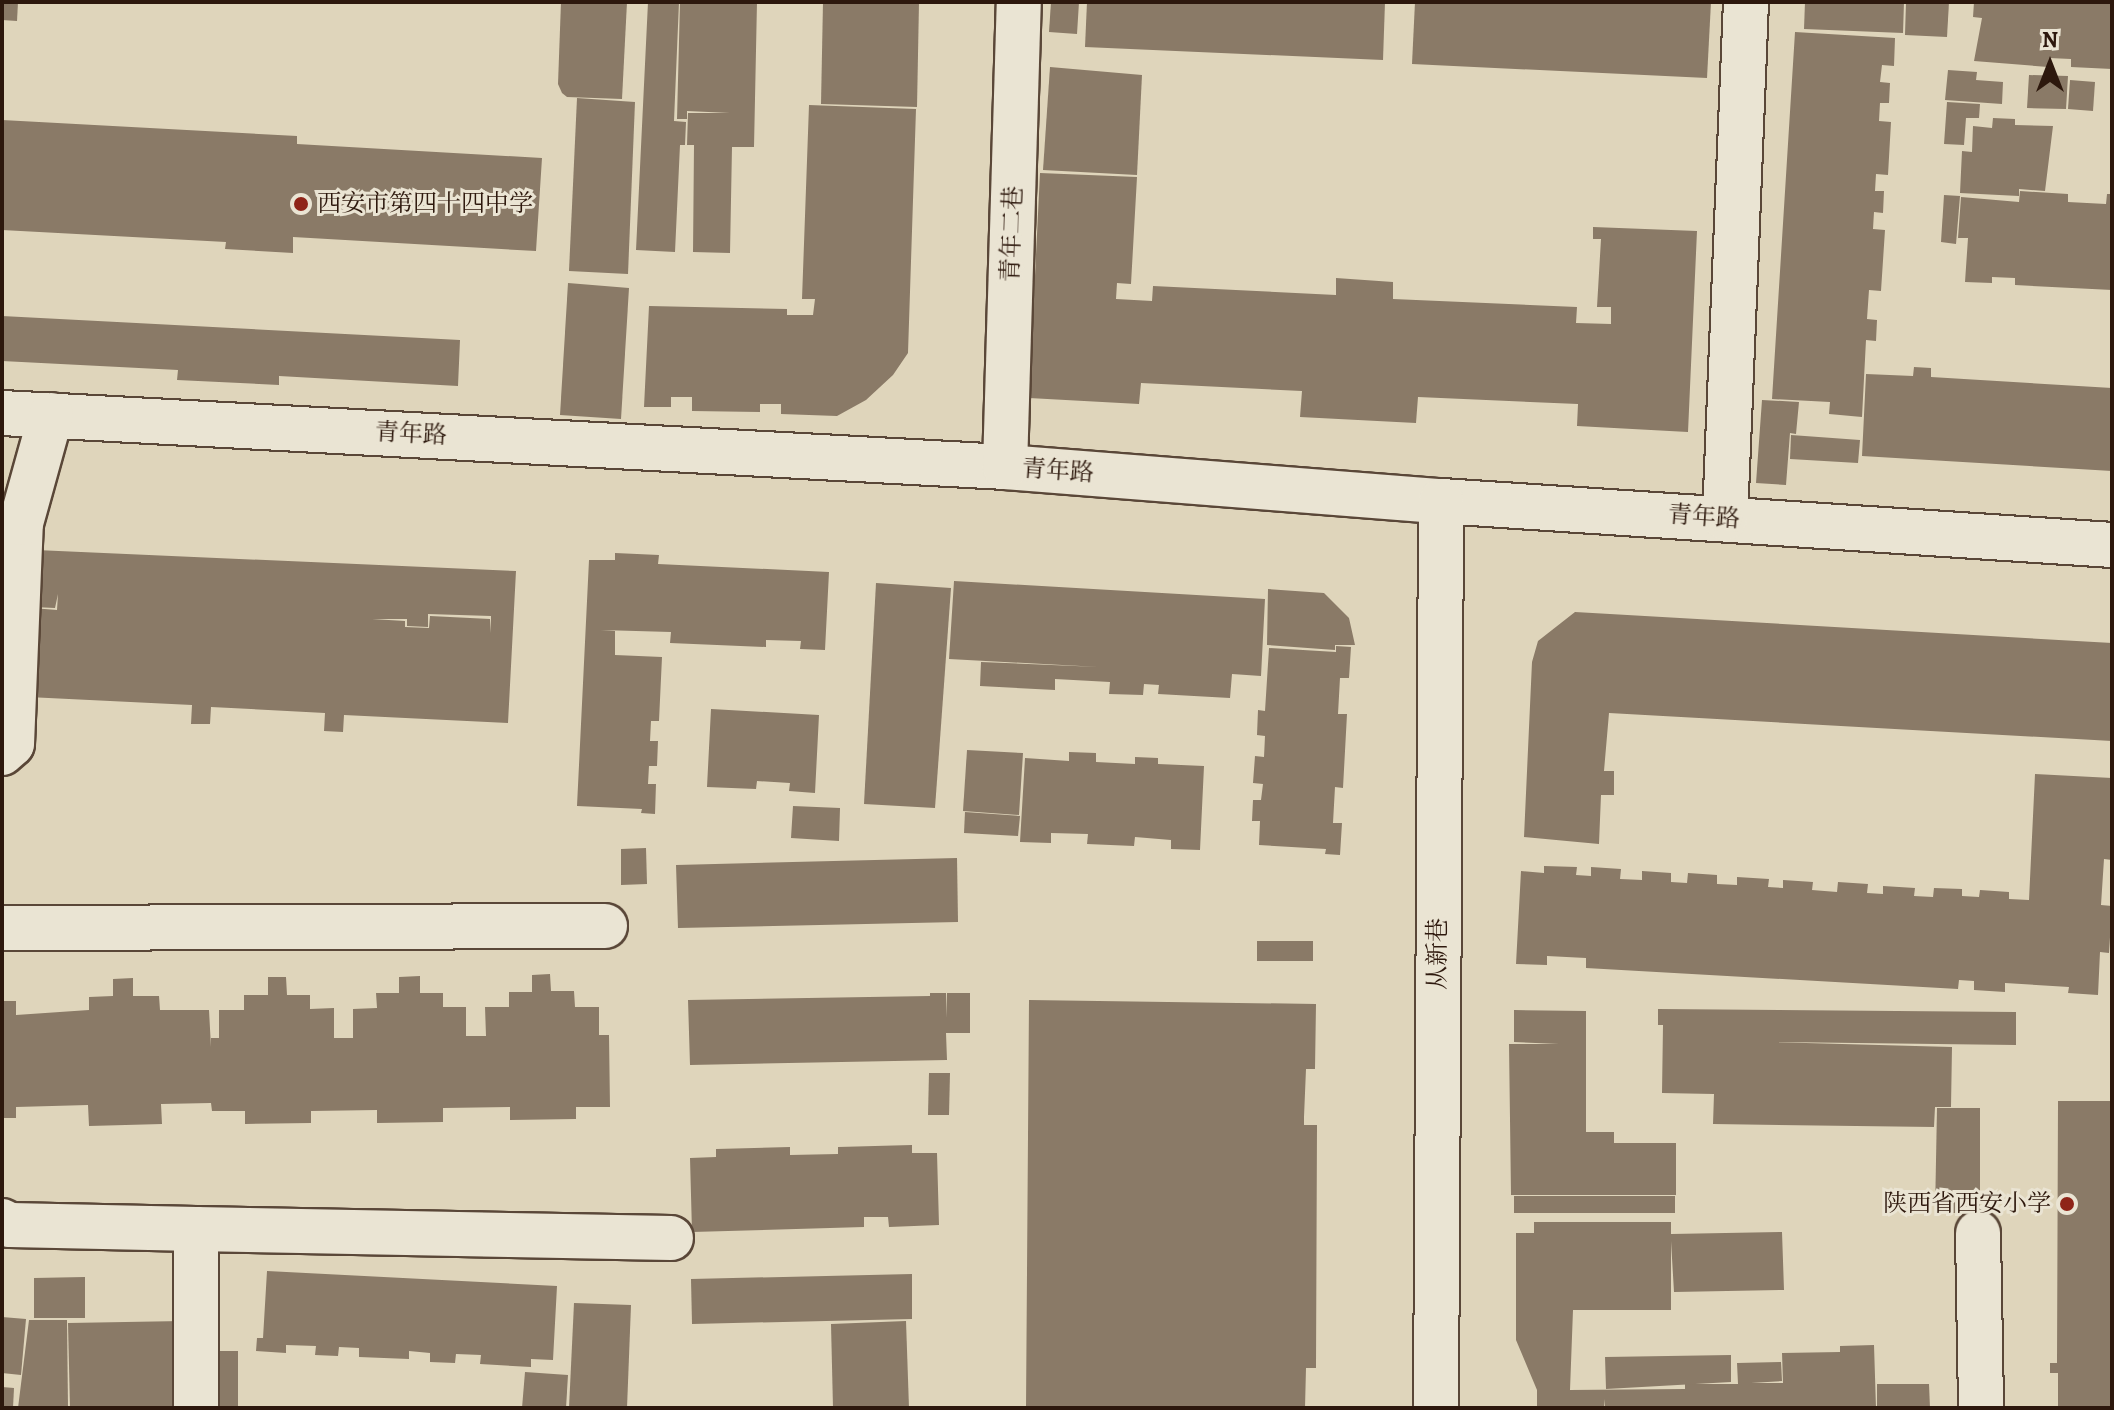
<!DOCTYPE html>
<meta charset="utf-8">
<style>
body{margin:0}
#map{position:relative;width:2114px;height:1410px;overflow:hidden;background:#dfd5bb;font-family:Alegreya,"Noto Serif SC",serif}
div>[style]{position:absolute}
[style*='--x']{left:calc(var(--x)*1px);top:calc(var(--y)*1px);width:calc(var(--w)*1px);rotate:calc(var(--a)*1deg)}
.building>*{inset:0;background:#8a7a67}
.roads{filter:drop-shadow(2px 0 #5a4738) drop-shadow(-2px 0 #5a4738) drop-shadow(0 2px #5a4738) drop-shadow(0 -2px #5a4738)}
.minor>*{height:44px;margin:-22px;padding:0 22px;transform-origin:22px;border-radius:22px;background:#eae4d3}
.dots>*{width:22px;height:22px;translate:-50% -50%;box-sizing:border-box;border:4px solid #eae4d3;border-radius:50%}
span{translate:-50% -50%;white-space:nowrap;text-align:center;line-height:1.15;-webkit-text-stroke:6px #eae4d3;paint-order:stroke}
.poi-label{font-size:24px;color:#2d180d}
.left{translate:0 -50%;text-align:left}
.right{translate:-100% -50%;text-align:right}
.street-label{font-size:24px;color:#2d180d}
.frame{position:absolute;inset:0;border:4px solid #2d180d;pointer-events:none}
.north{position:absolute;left:2010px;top:24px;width:80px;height:80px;-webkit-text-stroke:6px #eae4d3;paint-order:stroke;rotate:0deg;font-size:22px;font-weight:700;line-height:32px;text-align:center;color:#2d180d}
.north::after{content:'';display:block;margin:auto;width:28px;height:36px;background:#2d180d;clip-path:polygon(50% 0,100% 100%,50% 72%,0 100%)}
</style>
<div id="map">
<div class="building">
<div style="clip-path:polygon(2px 2px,18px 2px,17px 21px,2px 20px)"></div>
<div style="clip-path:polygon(561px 2px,627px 2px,622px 99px,567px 97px,562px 93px,558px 84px)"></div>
<div style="clip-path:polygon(648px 2px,679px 2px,674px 121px,686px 122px,685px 145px,680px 145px,675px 252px,636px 250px)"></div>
<div style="clip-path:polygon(680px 2px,757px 2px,754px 147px,732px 147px,730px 253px,693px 252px,694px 145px,687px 145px,688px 113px,730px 113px,687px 111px,687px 119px,677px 119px)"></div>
<div style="clip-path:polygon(823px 2px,919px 2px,917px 107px,821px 104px)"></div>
<div style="clip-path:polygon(1051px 2px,1079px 2px,1077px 34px,1049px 32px)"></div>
<div style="clip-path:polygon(1087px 2px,1385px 2px,1383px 60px,1085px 47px)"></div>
<div style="clip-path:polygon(1415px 2px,1711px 2px,1707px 78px,1412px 64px)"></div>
<div style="clip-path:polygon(1805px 2px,1904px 2px,1903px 33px,1804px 29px)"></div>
<div style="clip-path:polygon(1906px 2px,1949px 2px,1947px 37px,1905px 35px)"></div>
<div style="clip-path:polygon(1974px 2px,2112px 2px,2112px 69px,2071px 67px,2071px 59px,2049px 58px,2048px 67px,1974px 61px,1982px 18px,1973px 17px)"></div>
<div style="clip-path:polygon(1795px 32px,1895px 38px,1894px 66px,1882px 65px,1880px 82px,1890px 83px,1889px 103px,1880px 103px,1879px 121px,1891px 122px,1888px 175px,1876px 174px,1875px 191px,1884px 191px,1883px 213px,1874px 212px,1873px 229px,1885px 230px,1881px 291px,1869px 290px,1867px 319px,1877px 320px,1876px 341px,1866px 340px,1862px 417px,1829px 414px,1830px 402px,1772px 399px)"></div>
<div style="clip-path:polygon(1050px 67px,1142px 75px,1137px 175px,1043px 170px)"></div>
<div style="clip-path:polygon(1948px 70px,1977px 72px,1976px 80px,2003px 82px,2002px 104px,1945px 100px)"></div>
<div style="clip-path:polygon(2029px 75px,2068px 76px,2066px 109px,2027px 108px)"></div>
<div style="clip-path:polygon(2070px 80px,2095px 82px,2093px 111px,2068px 109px)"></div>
<div style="clip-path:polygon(577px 98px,635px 102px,628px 274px,569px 271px)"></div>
<div style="clip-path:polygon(1947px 102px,1980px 104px,1979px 118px,1966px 118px,1964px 145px,1944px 144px)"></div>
<div style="clip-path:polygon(809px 105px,916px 109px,908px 353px,893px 375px,866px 400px,837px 416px,781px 414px,781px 404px,760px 404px,760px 412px,692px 411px,692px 397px,671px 397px,671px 407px,644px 407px,649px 306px,787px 309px,787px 315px,813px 315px,815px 299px,802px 299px)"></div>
<div style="clip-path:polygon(1993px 118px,2015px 119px,2015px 125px,2053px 126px,2045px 191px,2019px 189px,2019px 196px,1960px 193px,1962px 151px,1972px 152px,1973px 126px,1992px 128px)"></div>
<div style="clip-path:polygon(2px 120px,297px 136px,297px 144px,542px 158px,536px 251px,293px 237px,293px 253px,225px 249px,226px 242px,2px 230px)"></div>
<div style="clip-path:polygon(1040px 173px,1137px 177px,1131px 284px,1117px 283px,1116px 299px,1152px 301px,1153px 286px,1336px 295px,1336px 278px,1393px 282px,1393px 299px,1577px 307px,1576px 323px,1611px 324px,1611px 307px,1597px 307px,1601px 239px,1593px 239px,1593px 227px,1697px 231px,1688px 432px,1577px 426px,1578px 404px,1418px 397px,1416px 423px,1300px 417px,1302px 391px,1141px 383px,1139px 404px,1029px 398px)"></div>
<div style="clip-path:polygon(2020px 191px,2068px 194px,2068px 202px,2106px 204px,2107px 194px,2112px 194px,2112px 290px,2015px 285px,2015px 278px,1992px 277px,1992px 283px,1965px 282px,1968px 238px,1958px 238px,1961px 197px,2019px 202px)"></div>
<div style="clip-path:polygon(1944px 195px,1960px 196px,1956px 244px,1941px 242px)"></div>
<div style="clip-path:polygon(568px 283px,629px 288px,621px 419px,560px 415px)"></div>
<div style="clip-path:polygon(2px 316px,460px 340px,458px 386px,279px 376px,279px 385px,177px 380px,178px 370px,2px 361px)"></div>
<div style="clip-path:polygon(1914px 367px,1931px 368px,1931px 377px,2112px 388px,2112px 471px,1862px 456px,1866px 374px,1913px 376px)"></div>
<div style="clip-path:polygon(1762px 400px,1799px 402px,1796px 434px,1790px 433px,1786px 485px,1756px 483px)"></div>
<div style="clip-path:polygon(1791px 435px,1860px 440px,1858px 463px,1790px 459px)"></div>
<div style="clip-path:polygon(evenodd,36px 550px,516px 571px,508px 723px,344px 715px,343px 732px,324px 731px,325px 713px,211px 707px,210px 724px,191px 724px,192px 705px,28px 697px,32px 608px,57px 610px,58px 594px,55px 608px,33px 607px,36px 550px,428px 614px,491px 616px,491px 633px,490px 619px,430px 616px,429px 628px,405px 627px,405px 621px,372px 619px,407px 619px,407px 626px,428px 627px,428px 614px)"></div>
<div style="clip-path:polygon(615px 553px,659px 555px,658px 564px,829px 572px,825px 650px,800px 649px,801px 641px,766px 640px,766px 647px,670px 643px,671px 632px,601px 630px,615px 631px,615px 655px,662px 657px,659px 721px,651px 721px,650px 741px,658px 741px,657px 766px,649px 766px,648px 784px,656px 784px,655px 814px,641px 813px,642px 809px,577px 806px,589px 560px,615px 560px)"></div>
<div style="clip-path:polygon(954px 581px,1265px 599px,1261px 676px,1232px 674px,1230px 698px,1158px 694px,1159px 685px,1144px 684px,1143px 695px,1109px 694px,1110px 682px,1055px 679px,1055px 690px,980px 686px,981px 662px,1099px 667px,949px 659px)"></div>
<div style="clip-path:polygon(876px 583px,951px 588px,935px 808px,864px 804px)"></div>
<div style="clip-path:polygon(1268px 589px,1324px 593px,1349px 618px,1355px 645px,1335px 645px,1335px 650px,1267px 645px)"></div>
<div style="clip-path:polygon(1575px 612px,2112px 643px,2112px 741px,1609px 713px,1604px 771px,1614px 771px,1614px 795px,1601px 795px,1599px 844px,1524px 837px,1532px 662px,1538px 641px)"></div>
<div style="clip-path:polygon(1336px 646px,1351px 647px,1349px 678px,1340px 678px,1338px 714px,1347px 714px,1343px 788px,1335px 787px,1333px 823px,1342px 823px,1340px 855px,1325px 854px,1326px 849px,1259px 845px,1260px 821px,1252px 821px,1253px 800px,1261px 800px,1263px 784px,1253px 783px,1255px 756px,1264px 757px,1265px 736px,1257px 735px,1258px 710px,1265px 711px,1269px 648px,1336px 652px)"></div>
<div style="clip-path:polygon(711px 709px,819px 715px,815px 793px,789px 791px,790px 783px,757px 781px,756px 789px,707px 787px)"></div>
<div style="clip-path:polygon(967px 750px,1023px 753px,1019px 815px,963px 811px)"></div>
<div style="clip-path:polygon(1069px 752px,1096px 753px,1096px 762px,1135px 764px,1135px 757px,1158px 758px,1158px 764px,1204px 766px,1200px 850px,1171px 849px,1171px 840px,1135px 837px,1134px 846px,1087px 844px,1088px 834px,1051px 833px,1051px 843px,1020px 842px,1025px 758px,1069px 761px)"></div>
<div style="clip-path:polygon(2035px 774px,2112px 778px,2112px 860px,2104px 859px,2101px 905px,2112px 906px,2109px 953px,2100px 952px,2098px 995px,2068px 993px,2069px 987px,2005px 983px,2005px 992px,1974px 990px,1974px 981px,1959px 980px,1958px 989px,1586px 968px,1586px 958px,1547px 956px,1547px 965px,1516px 964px,1521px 871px,1544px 873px,1544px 866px,1577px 867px,1576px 875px,1591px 876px,1591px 867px,1621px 869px,1620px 879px,1642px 880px,1642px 871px,1671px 873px,1671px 882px,1687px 883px,1688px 873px,1717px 875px,1717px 884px,1737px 885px,1737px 877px,1769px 879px,1768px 887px,1783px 888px,1783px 880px,1813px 882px,1812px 890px,1837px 892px,1838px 882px,1868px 884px,1867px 893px,1883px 894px,1883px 886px,1915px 888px,1914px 896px,1933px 897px,1934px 888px,1962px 889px,1962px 896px,1979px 897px,1980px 890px,2009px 892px,2009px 899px,2029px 900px)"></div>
<div style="clip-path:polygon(793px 806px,840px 808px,839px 841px,791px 838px)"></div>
<div style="clip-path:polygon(965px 812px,1020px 816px,1018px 836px,964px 833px)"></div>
<div style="clip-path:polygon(646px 848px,647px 884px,621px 885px,621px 849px)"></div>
<div style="clip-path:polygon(957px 858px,958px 922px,678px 928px,676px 865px)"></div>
<div style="clip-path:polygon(1257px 941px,1313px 941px,1313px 961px,1257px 961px)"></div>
<div style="clip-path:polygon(550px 974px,551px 991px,574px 991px,575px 1007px,599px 1007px,599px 1035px,609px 1035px,610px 1107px,576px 1107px,576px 1119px,510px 1120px,510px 1107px,443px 1108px,443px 1122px,377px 1123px,377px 1110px,311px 1111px,311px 1123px,245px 1124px,245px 1111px,212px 1111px,211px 1103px,161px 1104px,162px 1124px,89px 1126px,88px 1105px,16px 1107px,16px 1118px,2px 1118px,2px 1001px,16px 1001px,16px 1015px,89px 1010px,89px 997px,113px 996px,113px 979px,133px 978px,133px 996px,159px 996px,160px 1010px,209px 1010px,211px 1047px,211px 1038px,219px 1038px,219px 1010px,244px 1010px,244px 995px,268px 995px,268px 977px,286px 977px,287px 995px,310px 995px,310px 1009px,334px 1008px,334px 1038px,353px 1038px,353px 1009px,377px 1008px,376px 993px,399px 993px,399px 977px,420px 976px,420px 993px,443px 993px,443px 1007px,466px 1007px,466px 1036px,486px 1036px,485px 1007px,509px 1007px,509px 992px,532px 992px,532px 975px)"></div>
<div style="clip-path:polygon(930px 993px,946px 993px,946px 1018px,947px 993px,970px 993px,970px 1033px,946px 1033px,947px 1060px,690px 1065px,688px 1000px,930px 996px)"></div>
<div style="clip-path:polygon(1029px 1000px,1316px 1004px,1315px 1069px,1306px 1069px,1304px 1117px,1304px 1125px,1317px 1125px,1316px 1368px,1306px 1368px,1305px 1408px,1026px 1408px)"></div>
<div style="clip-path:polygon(1658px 1009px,2016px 1012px,2016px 1045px,1768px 1042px,1952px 1047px,1951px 1107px,1935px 1107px,1934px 1127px,1713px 1124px,1714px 1094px,1662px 1093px,1663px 1025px,1658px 1025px)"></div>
<div style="clip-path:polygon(1514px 1010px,1586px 1011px,1586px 1132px,1614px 1132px,1614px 1143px,1676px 1143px,1676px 1195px,1511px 1195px,1509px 1044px,1559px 1044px,1514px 1042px)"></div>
<div style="clip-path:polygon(929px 1073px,950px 1073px,949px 1115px,928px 1115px)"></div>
<div style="clip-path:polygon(2058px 1101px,2112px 1101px,2112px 1408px,2058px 1408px,2058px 1373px,2050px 1373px,2050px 1363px,2057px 1363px)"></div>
<div style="clip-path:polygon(1937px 1108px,1980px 1108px,1980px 1213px,1935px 1213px)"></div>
<div style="clip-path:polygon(912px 1145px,912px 1153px,937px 1153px,939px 1225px,889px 1227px,888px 1217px,864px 1217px,864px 1227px,692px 1232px,690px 1158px,716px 1157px,716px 1149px,790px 1147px,790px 1155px,838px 1154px,838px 1147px)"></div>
<div style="clip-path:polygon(1514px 1196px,1675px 1196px,1675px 1213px,1514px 1213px)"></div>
<div style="clip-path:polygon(1534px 1222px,1671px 1222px,1671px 1234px,1782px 1232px,1784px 1290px,1674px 1292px,1671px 1241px,1671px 1310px,1573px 1310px,1570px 1390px,1685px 1389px,1685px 1384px,1738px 1384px,1737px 1363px,1781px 1362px,1782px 1381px,1751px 1383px,1783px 1383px,1782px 1353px,1840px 1352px,1840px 1346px,1874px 1345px,1876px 1408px,1605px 1408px,1605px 1399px,1604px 1408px,1537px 1408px,1537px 1390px,1516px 1340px,1516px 1233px,1534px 1233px)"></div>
<div style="clip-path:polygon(267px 1271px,557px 1286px,553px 1360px,531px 1359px,531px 1367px,480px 1364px,481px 1355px,456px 1354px,455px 1363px,430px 1362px,430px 1353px,409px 1351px,409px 1359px,359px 1357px,359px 1348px,339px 1347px,338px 1356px,315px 1355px,316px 1346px,286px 1345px,286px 1353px,256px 1351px,257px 1338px,263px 1338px)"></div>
<div style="clip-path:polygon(912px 1274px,912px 1319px,692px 1324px,691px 1279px)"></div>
<div style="clip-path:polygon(85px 1277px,85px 1318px,34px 1318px,34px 1278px)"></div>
<div style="clip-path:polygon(574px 1303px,631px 1305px,627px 1408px,569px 1408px)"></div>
<div style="clip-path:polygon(2px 1317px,26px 1319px,21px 1375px,2px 1373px)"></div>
<div style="clip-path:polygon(29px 1320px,67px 1320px,68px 1408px,18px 1408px)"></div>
<div style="clip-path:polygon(183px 1321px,185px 1408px,70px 1408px,68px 1323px)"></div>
<div style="clip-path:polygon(906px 1321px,909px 1408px,833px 1408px,831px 1324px)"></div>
<div style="clip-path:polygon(207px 1351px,238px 1351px,238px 1408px,207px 1408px)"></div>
<div style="clip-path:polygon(1731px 1355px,1731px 1382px,1606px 1389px,1605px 1357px)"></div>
<div style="clip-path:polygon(525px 1372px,568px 1375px,566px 1408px,522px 1408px)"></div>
<div style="clip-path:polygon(1877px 1384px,1929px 1384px,1930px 1408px,1877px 1408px)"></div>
<div style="clip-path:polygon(2px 1387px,14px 1388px,13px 1408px,2px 1408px)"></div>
</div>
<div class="roads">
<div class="minor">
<div style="--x:2;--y:413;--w:1004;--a:3.08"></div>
<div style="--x:1005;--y:467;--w:437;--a:4.5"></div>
<div style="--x:1441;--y:501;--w:672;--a:3.75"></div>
<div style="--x:1005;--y:467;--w:465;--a:-88.3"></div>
<div style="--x:1725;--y:518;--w:516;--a:-87.67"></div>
<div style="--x:2;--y:753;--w:13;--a:-42"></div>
<div style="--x:12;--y:744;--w:221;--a:-87.7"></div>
<div style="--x:21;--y:523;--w:112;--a:-74.5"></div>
<div style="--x:2;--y:928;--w:603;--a:-0.19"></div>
<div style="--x:2;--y:1221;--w:9;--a:27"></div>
<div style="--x:10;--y:1225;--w:186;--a:1.2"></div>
<div style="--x:196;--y:1229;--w:475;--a:1.1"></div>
<div style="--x:196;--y:1229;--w:179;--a:90"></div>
<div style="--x:1978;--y:1233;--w:175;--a:89"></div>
<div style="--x:1436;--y:1408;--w:907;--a:-89.68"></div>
</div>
</div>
<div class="dots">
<div style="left:301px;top:204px;background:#8f2418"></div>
<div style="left:2067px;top:1204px;background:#8f2418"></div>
</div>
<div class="poi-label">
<span class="left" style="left:317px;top:204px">西安市第四十四中学</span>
<span class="right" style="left:2051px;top:1204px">陕西省西安小学</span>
</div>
<div class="street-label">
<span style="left:1012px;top:234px;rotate:-88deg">青年二巷</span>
<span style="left:411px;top:434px;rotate:3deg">青年路</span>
<span style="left:1058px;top:471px;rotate:4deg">青年路</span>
<span style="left:1704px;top:517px;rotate:4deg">青年路</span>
<span style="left:1438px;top:954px;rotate:-90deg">从新巷</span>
</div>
<div class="frame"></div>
<div class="north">N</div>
</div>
